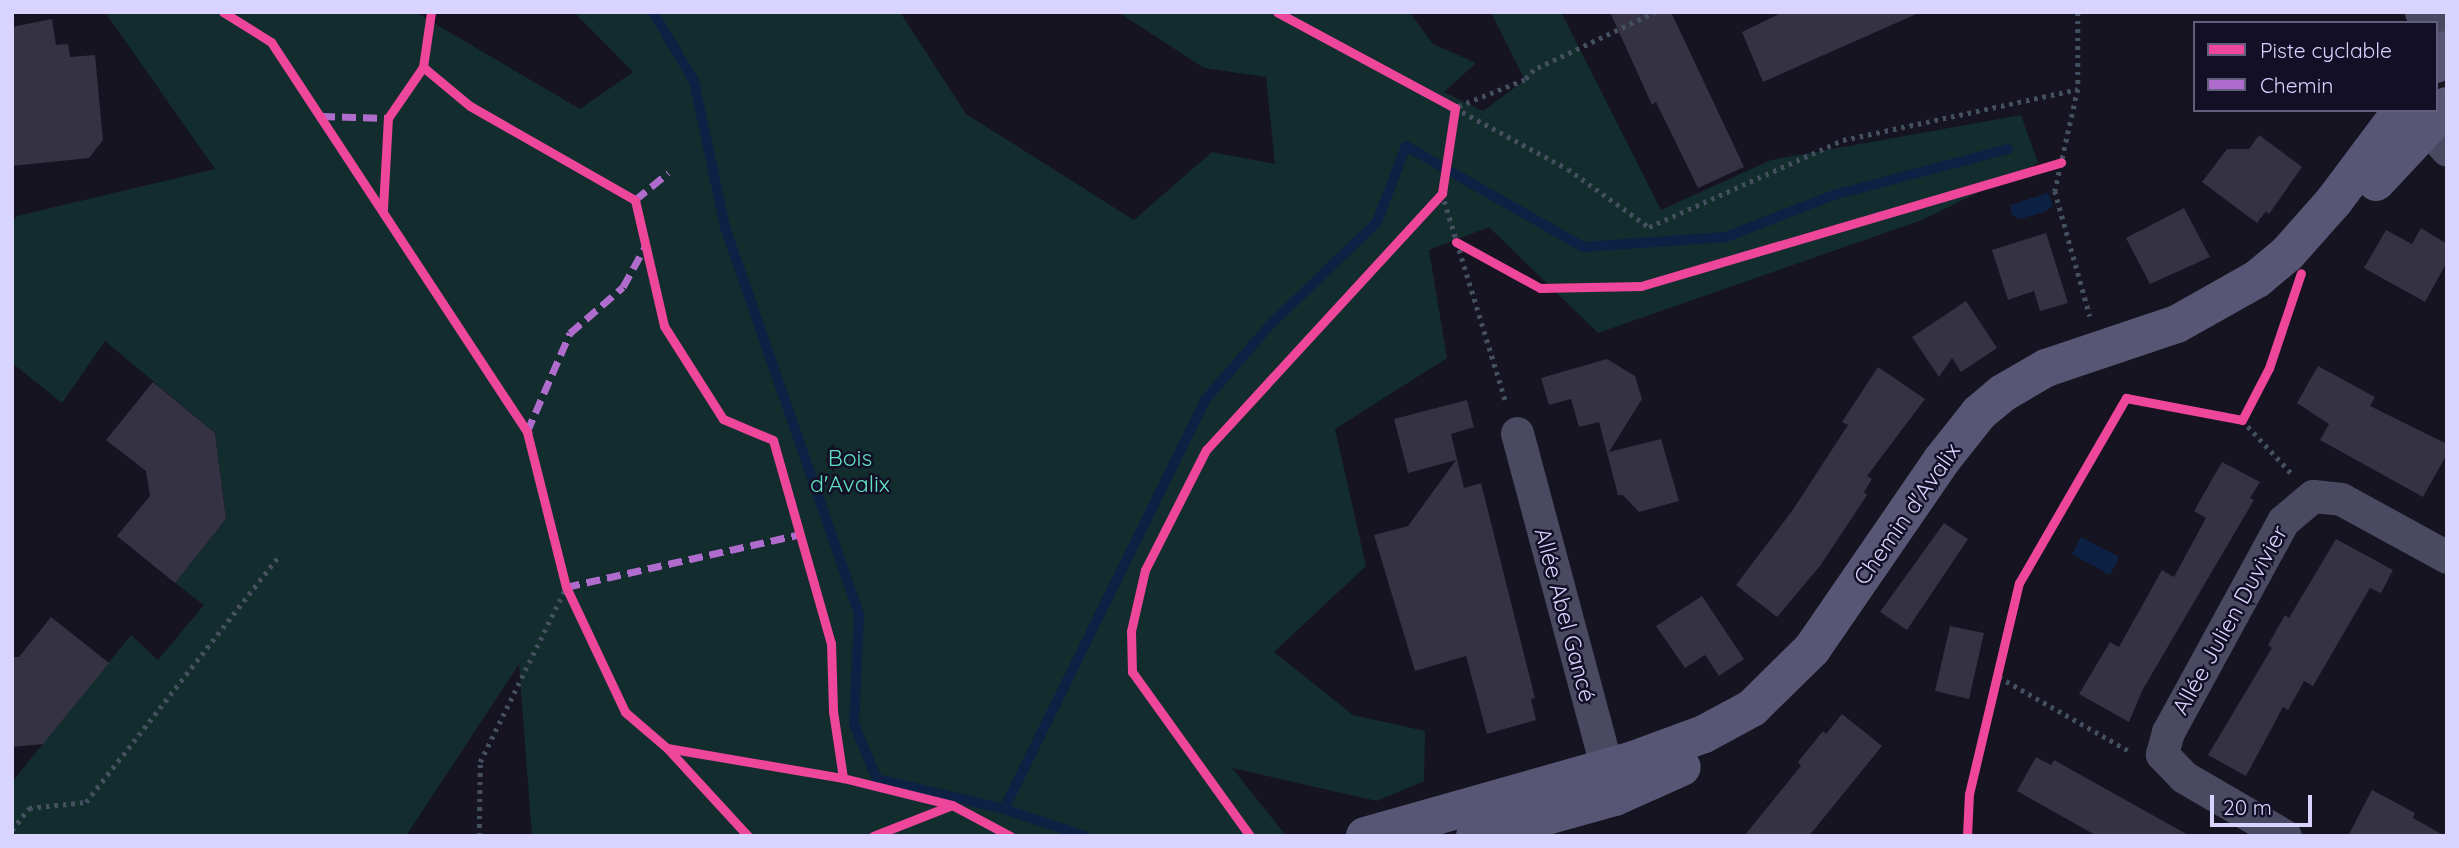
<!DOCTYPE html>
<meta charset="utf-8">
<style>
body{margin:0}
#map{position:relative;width:2459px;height:848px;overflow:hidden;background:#161421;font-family:Quicksand,sans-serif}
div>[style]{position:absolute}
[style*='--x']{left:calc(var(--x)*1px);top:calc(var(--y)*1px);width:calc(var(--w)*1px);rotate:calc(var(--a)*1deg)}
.green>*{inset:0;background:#132c2d}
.water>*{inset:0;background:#0d2144}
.stream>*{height:10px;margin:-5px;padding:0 5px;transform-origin:5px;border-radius:5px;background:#0d2144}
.building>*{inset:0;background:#343243}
.path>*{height:4.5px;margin-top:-2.25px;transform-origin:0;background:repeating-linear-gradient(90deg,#44505f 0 3.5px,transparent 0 8.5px)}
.street>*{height:33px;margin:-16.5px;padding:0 16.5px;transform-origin:16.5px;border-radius:16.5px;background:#4a4962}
.secondary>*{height:38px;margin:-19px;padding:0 19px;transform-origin:19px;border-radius:19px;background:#575674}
.quiet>*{height:7px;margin-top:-3.5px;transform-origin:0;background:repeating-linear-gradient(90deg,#b06ccc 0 14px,transparent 0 21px)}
.cycleway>*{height:9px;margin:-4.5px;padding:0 4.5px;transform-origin:4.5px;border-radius:4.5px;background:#ed469a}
span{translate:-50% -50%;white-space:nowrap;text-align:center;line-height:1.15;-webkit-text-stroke:5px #130f26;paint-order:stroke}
.park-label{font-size:23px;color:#5fe0c0}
.street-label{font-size:23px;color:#d9d4ff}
.frame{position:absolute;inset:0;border:14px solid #d9d4ff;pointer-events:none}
.legend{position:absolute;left:2193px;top:21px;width:245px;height:91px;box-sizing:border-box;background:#130f26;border:2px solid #625e7d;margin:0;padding:9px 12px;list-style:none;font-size:21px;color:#d9d4ff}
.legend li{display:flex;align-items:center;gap:14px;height:35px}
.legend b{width:35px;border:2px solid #625e7d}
.scale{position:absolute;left:2210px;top:795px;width:102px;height:32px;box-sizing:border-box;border:4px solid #d9d4ff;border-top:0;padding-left:9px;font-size:21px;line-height:24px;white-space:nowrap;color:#d9d4ff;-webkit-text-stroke:5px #130f26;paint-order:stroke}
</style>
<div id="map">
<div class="green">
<div style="clip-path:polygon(105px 12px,415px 12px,580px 109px,633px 72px,574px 12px,900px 12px,966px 114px,1134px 220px,1212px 152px,1275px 164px,1266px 77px,1204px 68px,1118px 12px,1409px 12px,1433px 44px,1476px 63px,1444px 92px,1483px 111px,1525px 80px,1491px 12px,1561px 12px,1661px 210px,1771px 160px,2021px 115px,2038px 163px,1922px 220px,1598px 333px,1489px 227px,1429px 250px,1447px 358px,1335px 429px,1366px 566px,1274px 652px,1353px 715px,1425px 731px,1424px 781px,1377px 801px,1232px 768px,1284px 833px,1279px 836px,532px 836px,519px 664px,406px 836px,12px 836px,12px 782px,131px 635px,158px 660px,204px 605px,175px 583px,226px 519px,215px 433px,105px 341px,62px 403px,12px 363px,12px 223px,17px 216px,215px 169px)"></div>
</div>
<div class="water">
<div style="clip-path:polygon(2048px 193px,2053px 206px,2045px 212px,2019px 219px,2012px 215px,2010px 205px)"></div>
<div style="clip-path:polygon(2081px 537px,2119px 557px,2110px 575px,2072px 554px)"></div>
</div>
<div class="stream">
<div style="--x:653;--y:12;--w:80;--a:59.3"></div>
<div style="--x:694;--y:81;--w:149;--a:78"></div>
<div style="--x:725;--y:227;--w:410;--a:70.9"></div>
<div style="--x:859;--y:615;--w:109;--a:92.6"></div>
<div style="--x:854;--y:724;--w:60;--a:67.3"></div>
<div style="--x:877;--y:779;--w:130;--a:13.3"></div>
<div style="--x:1004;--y:809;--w:456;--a:-63.8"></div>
<div style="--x:1205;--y:400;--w:99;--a:-49.1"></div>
<div style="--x:1270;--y:325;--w:149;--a:-43.9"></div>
<div style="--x:1377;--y:222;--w:81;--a:-69.1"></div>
<div style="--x:1406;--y:146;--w:204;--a:29.7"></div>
<div style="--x:1583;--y:247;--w:143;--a:-4"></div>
<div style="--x:1726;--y:237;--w:116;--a:-21.3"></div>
<div style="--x:1834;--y:195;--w:180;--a:-14.8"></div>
<div style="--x:1004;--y:809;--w:85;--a:18.4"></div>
</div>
<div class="building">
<div style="clip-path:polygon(1610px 12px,1671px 12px,1744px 167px,1698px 188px,1656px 102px,1652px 105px)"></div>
<div style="clip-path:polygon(1783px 12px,1921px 12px,1763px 82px,1742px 32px)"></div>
<div style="clip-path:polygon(52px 19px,56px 45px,68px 44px,70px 57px,95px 55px,103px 140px,89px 158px,12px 166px,12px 27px)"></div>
<div style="clip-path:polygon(2259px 135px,2302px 167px,2269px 214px,2266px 211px,2257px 223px,2202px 182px,2227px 149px,2249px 149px)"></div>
<div style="clip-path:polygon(2184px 208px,2210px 257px,2150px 284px,2126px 238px)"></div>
<div style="clip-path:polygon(2421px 228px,2447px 244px,2447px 262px,2425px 302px,2364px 268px,2386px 230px,2412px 244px)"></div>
<div style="clip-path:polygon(2046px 233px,2068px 303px,2040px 311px,2034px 291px,2008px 300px,1992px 250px)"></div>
<div style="clip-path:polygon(1966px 301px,1997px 348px,1961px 372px,1952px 358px,1939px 377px,1912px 337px)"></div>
<div style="clip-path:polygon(1607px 359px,1635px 376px,1642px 399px,1609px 452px,1661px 439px,1679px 501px,1639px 512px,1623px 495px,1618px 495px,1599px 422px,1579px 427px,1571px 399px,1549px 405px,1541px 378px)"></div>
<div style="clip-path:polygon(2318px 366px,2375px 397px,2370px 406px,2447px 444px,2447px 454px,2423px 497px,2320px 440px,2329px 424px,2297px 403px)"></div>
<div style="clip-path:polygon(1878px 367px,1925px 399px,1867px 476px,1872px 479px,1864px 492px,1867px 495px,1820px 566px,1777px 617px,1736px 585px,1792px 511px,1848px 425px,1842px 422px)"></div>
<div style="clip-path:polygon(153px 382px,215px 433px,226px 519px,175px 583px,117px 536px,150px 496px,146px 471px,106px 440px)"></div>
<div style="clip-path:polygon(1467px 400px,1474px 427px,1451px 434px,1464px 488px,1481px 483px,1535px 698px,1531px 699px,1536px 720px,1487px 734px,1466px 656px,1415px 671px,1374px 535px,1408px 526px,1456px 460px,1408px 473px,1394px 419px)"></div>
<div style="clip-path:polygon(2222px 462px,2260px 482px,2250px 498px,2254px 500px,2143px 689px,2129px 722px,2079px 694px,2110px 642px,2119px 647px,2162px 570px,2174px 577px,2206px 518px,2194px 511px)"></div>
<div style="clip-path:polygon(1944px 523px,1968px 539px,1907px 630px,1880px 612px)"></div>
<div style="clip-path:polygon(2336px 539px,2393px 570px,2381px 593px,2370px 588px,2313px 686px,2304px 681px,2288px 710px,2283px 707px,2246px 776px,2208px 755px,2272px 648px,2268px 645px,2285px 615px,2289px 618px)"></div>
<div style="clip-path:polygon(1702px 596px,1744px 659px,1719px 676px,1705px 655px,1685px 668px,1656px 626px)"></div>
<div style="clip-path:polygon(51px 617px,109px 663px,43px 744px,12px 747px,12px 657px,19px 657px)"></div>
<div style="clip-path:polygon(1950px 626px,1984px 633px,1969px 699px,1935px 691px)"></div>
<div style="clip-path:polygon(1842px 714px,1882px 746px,1809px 836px,1744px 836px,1801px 766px,1798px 762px,1823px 731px,1826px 734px)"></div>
<div style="clip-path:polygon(2036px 757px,2051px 765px,2054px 760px,2190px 836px,2097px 836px,2017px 791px)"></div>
<div style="clip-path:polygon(2372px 790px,2415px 813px,2413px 818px,2445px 836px,2348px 836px)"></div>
</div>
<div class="path">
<div style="--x:1656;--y:12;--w:135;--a:154.6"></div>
<div style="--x:1534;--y:70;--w:13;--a:132"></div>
<div style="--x:1525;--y:80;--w:75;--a:158.2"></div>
<div style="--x:1455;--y:108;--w:128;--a:28.4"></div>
<div style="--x:1568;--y:169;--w:100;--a:35.6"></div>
<div style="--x:1649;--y:227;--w:213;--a:-24.2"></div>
<div style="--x:1843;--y:140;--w:240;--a:-12.2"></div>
<div style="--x:2078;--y:12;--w:77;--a:90"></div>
<div style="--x:2078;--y:89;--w:105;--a:102.7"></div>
<div style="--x:2055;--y:191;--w:130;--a:74.4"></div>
<div style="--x:1442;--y:193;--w:219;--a:73"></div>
<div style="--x:2242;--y:420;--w:74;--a:47.2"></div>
<div style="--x:1999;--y:677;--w:150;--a:29.6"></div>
<div style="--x:12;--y:830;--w:28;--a:-52"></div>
<div style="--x:29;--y:808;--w:57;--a:-6"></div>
<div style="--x:86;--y:802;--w:314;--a:-51.9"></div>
<div style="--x:479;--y:836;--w:74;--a:-89.2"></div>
<div style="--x:480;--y:762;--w:195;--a:-63.8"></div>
</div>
<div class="street">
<div style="--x:2421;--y:12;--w:29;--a:25"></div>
<div style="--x:2413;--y:110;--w:52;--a:49.6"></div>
<div style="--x:1517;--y:433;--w:371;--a:75"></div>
<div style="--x:2285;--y:836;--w:117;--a:-149.7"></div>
<div style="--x:2184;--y:777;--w:32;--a:-134"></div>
<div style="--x:2162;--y:754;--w:23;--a:-75"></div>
<div style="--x:2168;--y:732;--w:240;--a:-61.4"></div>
<div style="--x:2283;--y:521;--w:39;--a:-40"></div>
<div style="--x:2313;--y:496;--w:28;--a:6"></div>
<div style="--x:2341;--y:499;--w:121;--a:28.7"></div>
</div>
<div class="secondary">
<div style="--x:2436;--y:64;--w:18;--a:-52"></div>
<div style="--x:2376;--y:182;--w:104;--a:-46.9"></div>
<div style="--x:1365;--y:836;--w:279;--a:-15.8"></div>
<div style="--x:1633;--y:760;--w:76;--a:-20.1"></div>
<div style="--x:1704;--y:734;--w:55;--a:-28.4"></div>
<div style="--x:1752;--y:708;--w:84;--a:-44.5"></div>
<div style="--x:1812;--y:649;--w:228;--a:-55.5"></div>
<div style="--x:1941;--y:461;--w:61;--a:-51.6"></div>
<div style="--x:1979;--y:413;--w:31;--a:-40"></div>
<div style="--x:2003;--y:393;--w:50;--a:-30.2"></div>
<div style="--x:2046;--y:368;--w:138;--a:-18.6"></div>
<div style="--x:2177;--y:324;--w:92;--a:-29.4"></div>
<div style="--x:2257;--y:279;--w:39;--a:-40"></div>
<div style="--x:2287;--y:254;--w:71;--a:-48.4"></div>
<div style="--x:2334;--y:201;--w:114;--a:-53.2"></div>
<div style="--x:1475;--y:836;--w:145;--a:-15.6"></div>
<div style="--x:1615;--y:797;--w:73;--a:-24.1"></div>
</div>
<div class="quiet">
<div style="--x:321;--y:116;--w:67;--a:1.7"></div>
<div style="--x:635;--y:200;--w:43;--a:-39.3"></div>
<div style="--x:527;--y:432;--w:108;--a:-66.5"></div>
<div style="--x:570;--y:333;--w:70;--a:-41"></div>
<div style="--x:623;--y:287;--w:46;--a:-61.2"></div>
<div style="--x:566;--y:587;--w:241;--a:-12.7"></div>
</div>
<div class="cycleway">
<div style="--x:223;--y:12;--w:57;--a:32"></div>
<div style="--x:271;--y:42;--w:467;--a:56.7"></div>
<div style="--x:527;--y:432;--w:160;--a:75.9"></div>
<div style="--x:566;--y:587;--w:138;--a:64.7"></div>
<div style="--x:625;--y:712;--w:55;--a:40.6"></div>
<div style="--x:667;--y:748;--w:120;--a:47.4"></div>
<div style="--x:423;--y:67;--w:61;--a:39.7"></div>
<div style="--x:470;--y:106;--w:190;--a:29.7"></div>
<div style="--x:635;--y:200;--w:129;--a:77"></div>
<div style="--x:664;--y:326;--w:110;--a:57.6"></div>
<div style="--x:723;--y:419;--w:54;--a:22.8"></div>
<div style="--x:773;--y:440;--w:211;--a:74.1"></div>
<div style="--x:831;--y:643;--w:68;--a:88.3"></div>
<div style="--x:833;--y:711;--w:68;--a:81.5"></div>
<div style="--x:383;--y:209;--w:91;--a:-86.9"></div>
<div style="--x:388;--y:118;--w:62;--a:-55.5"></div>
<div style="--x:423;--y:67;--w:56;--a:-81.7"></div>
<div style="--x:1456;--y:242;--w:96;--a:28.7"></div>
<div style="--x:1540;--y:288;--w:101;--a:-1.1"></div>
<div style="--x:1641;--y:286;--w:438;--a:-16.4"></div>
<div style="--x:667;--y:748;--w:179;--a:9.7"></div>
<div style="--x:843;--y:778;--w:112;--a:13.9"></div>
<div style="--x:873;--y:836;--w:85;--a:-21.4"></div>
<div style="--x:952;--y:805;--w:66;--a:28.1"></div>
<div style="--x:1250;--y:836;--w:202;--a:-125.7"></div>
<div style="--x:1132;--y:672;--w:41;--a:-91.4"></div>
<div style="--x:1131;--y:631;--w:63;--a:-77.1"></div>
<div style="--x:1145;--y:570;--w:135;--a:-63.1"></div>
<div style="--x:1206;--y:450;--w:349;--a:-47.4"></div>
<div style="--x:1442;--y:193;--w:86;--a:-81.3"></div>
<div style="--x:1455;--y:108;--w:202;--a:-151.7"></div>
<div style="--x:1967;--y:836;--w:42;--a:-87.3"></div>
<div style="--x:1969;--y:794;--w:217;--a:-76.7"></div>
<div style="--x:2019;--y:583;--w:214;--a:-60"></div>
<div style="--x:2126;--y:398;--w:118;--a:10.7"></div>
<div style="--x:2242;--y:420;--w:59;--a:-62.6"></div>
<div style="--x:2269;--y:368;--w:100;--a:-71.4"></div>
</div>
<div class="park-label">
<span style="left:850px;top:471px">Bois<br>d'Avalix</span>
</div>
<div class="street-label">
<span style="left:1907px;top:514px;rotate:-55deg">Chemin d'Avalix</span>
<span style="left:1565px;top:615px;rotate:75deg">Allée Abel Gancé</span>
<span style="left:2230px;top:620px;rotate:-61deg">Allée Julien Duvivier</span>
</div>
<div class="frame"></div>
<ul class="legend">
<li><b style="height:9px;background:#ed469a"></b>Piste cyclable</li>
<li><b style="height:9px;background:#b06ccc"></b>Chemin</li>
</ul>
<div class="scale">20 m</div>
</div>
